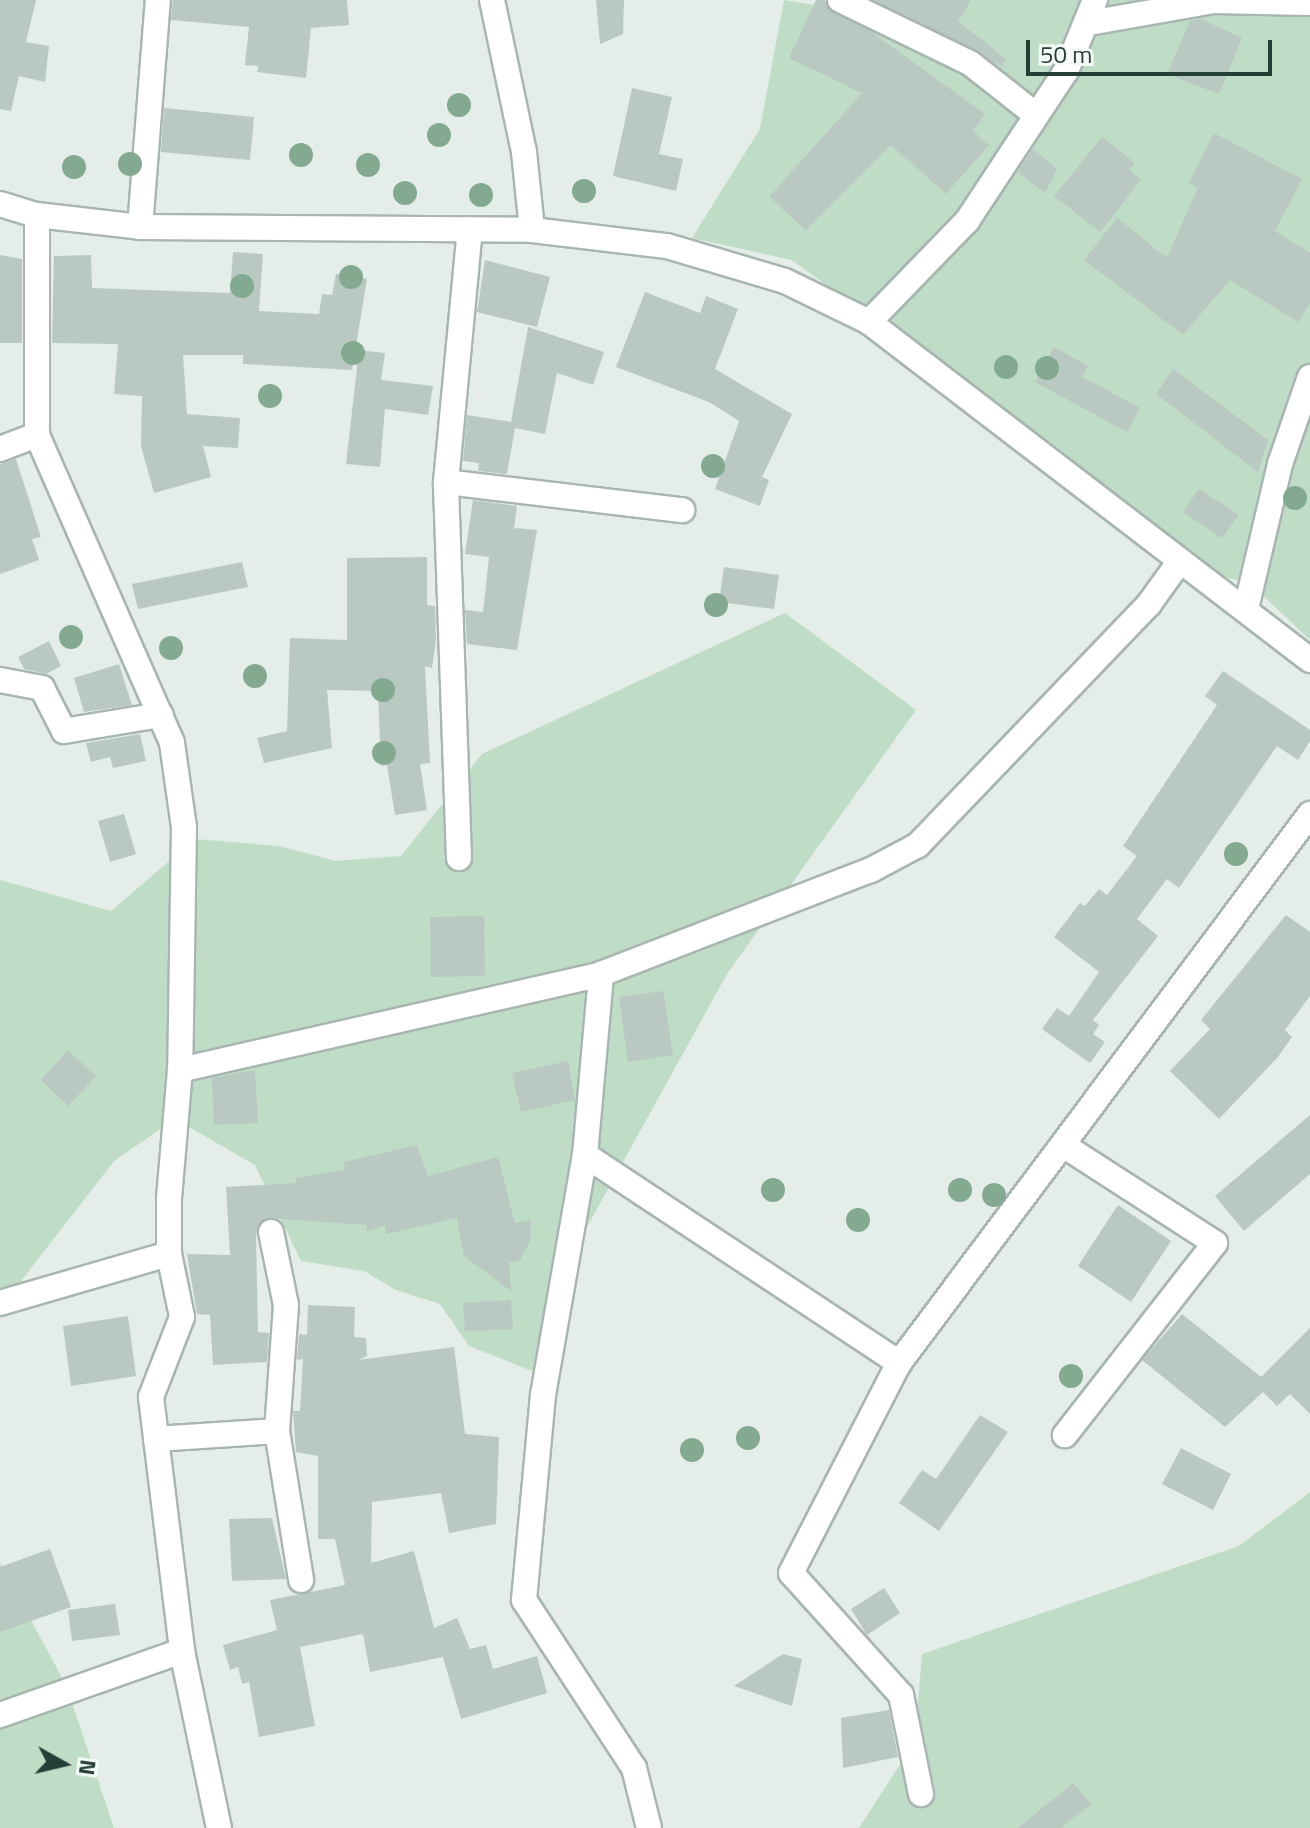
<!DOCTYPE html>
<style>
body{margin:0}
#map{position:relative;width:1310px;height:1828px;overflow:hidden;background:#e5ede9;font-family:"Titillium Web",sans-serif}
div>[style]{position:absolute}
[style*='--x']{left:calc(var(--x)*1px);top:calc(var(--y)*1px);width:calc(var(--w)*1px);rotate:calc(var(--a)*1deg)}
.green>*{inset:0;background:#bfdcc6}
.building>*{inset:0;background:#bac8c2}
.roads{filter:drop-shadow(2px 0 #a8b5b0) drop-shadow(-2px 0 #a8b5b0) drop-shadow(0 2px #a8b5b0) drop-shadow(0 -2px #a8b5b0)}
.street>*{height:24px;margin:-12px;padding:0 12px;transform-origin:12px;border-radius:12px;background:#fff}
.trees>*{width:24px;height:24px;margin:-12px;border-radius:50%;background:#83a990}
span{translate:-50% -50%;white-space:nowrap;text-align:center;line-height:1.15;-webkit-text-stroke:7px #f5faf7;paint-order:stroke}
.north{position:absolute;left:24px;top:1724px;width:80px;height:80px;-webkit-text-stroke:6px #f5faf7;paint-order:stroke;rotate:98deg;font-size:22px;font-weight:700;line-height:32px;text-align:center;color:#253e36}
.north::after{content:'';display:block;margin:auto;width:28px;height:36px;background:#253e36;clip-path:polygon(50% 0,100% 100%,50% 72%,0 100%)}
.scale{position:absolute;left:1026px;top:40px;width:246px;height:36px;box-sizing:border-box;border:4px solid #253e36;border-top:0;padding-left:10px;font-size:24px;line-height:28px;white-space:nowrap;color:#253e36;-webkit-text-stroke:6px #f5faf7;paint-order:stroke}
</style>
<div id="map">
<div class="green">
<div style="clip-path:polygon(784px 0,833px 8px,837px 0,1310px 0,1310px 640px,1251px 584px,1225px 577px,792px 260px,692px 238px,760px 129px)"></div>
<div style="clip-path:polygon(785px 613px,916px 710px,727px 974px,576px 1247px,542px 1375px,469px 1346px,440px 1304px,396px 1290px,364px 1271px,301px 1261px,255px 1165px,175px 1119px,114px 1161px,0 1308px,0 880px,111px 911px,195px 839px,279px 846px,336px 861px,401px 856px,482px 754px)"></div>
<div style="clip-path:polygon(1310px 1492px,1310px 1828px,859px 1828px,915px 1741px,922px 1654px,1239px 1546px)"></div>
<div style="clip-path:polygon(0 1563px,66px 1685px,114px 1828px,0 1828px)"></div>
</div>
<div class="building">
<div style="clip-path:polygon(0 0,36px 0,26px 42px,49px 46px,45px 82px,19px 76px,11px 111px,0 109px)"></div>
<div style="clip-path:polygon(173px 0,347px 0,349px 25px,311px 28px,306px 78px,257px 72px,258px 66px,245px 65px,249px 27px,171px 20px)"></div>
<div style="clip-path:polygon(596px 0,624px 0,623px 34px,600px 44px)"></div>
<div style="clip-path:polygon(816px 0,825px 0,833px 13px,870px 31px,985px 114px,973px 131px,989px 145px,946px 194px,891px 145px,806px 230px,769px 197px,862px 93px,789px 58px)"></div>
<div style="clip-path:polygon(874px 0,971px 0,958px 21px,1006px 59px,1002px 66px,993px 62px)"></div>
<div style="clip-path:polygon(1201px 19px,1242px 38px,1219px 94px,1167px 74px,1190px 21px)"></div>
<div style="clip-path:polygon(632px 88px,672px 97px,659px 154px,683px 159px,676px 191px,613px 176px)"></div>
<div style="clip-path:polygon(164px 108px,254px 117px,250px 160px,161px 152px)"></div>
<div style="clip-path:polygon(1214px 133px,1302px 179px,1275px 231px,1310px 253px,1310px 303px,1298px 322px,1230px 280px,1183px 335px,1084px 260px,1117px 218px,1167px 258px,1198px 188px,1189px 183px)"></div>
<div style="clip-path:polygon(1102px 137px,1135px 163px,1129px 170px,1141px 180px,1100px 232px,1054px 196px)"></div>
<div style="clip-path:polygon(1033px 149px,1057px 169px,1045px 193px,1018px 172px)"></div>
<div style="clip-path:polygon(233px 252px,263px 254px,259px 311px,319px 314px,322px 294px,332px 295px,336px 274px,367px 279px,352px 370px,243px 364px,243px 355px,183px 355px,187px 414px,240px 418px,238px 448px,203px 446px,211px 477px,154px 493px,141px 446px,142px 396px,114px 394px,118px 344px,52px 343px,54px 256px,91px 255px,92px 288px,230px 293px)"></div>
<div style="clip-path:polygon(0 255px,22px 259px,22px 343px,0 343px)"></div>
<div style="clip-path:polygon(485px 260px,550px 277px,537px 327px,477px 312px)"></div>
<div style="clip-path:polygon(645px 292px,700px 313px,706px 296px,738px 309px,715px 369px,792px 414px,762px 477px,769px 480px,760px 506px,715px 489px,739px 421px,709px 402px,616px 367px)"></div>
<div style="clip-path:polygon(528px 327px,604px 352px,593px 385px,557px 373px,545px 434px,515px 428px,507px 474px,478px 471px,479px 463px,463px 461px,467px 415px,511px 422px)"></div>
<div style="clip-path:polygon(1054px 347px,1088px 366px,1082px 377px,1140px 408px,1127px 432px,1035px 382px)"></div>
<div style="clip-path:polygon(359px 350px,385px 353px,381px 380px,433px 386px,428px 415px,385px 409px,380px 467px,346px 464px)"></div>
<div style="clip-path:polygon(1173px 369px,1268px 440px,1258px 472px,1156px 394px)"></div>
<div style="clip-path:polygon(16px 459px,41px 537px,32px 539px,39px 560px,0 574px,0 464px)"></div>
<div style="clip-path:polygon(1199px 489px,1239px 515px,1222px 538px,1183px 512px)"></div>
<div style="clip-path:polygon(473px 500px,517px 506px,514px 528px,537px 530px,517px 650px,467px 644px,465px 610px,483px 612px,489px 557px,465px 554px)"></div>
<div style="clip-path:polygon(427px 557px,427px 605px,435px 606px,436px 640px,432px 668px,425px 666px,430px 763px,420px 764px,427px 810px,395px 815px,387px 765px,381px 766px,378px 691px,327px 690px,332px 748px,264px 763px,257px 738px,287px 731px,290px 638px,347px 640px,347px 558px)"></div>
<div style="clip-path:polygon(242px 562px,248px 587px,138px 609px,132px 584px)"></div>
<div style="clip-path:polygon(724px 567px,779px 575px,774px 609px,719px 602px)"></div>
<div style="clip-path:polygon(49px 641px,61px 666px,46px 674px,24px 669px,18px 657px)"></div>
<div style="clip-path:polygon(119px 664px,132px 705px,84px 712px,74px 678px)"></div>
<div style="clip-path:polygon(1223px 671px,1310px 730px,1310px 741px,1298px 760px,1277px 746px,1179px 888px,1167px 879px,1137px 919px,1158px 936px,1093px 1020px,1099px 1025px,1093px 1034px,1105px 1042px,1090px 1063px,1042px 1029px,1057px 1008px,1069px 1016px,1099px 972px,1054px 937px,1080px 903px,1085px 906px,1099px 889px,1107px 895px,1137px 856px,1123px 846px,1217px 705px,1205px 696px)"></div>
<div style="clip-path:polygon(140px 734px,146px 761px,113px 768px,110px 757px,91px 762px,86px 743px)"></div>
<div style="clip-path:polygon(124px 814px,136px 854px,110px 862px,98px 821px)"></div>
<div style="clip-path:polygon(1286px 915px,1310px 932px,1310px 996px,1285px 1030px,1292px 1037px,1278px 1057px,1219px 1119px,1170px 1071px,1210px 1029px,1201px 1020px)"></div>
<div style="clip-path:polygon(484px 916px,485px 976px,431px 977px,430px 917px)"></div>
<div style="clip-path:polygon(663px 991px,673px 1055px,628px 1062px,619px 997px)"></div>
<div style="clip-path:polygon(68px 1050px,96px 1076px,68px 1106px,41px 1080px)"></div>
<div style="clip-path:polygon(568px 1061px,575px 1100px,521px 1112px,512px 1073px)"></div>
<div style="clip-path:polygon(255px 1070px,258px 1123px,214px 1125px,212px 1078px)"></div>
<div style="clip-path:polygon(1310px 1115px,1310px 1174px,1244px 1231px,1215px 1196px)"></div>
<div style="clip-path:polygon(417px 1145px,428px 1176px,498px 1157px,515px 1223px,531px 1220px,531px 1239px,520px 1260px,509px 1263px,511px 1291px,464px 1256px,457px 1218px,386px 1234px,385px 1226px,367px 1231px,366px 1225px,267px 1218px,256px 1234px,258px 1332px,269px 1333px,267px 1362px,213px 1365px,210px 1315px,197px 1314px,187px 1254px,230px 1255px,226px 1187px,296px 1183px,296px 1178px,345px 1170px,343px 1162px)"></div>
<div style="clip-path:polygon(1118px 1205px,1171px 1241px,1131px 1302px,1078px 1266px)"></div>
<div style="clip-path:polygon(511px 1300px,513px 1329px,465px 1331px,463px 1303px)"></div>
<div style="clip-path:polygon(308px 1305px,355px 1307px,354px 1337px,366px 1338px,367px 1356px,358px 1360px,454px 1347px,465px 1434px,499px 1437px,496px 1524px,449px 1533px,441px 1493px,372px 1502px,371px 1563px,414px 1551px,434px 1628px,457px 1618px,470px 1649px,486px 1645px,493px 1669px,537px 1656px,547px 1693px,461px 1719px,443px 1657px,370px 1672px,363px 1634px,300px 1647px,315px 1726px,259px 1737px,249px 1682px,242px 1684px,238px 1667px,230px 1670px,223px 1645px,277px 1630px,270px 1600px,345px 1585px,335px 1539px,318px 1539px,318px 1456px,296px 1452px,293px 1411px,300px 1411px,303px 1359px,297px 1360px,299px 1334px,307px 1335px)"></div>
<div style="clip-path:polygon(1182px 1314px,1261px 1377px,1310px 1328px,1310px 1414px,1290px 1394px,1277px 1406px,1263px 1392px,1225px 1427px,1142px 1360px)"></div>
<div style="clip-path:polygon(128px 1316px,136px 1376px,71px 1386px,63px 1326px)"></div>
<div style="clip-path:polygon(980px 1415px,1008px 1432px,939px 1531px,899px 1503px,922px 1470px,936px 1479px)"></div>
<div style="clip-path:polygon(1181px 1448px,1231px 1474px,1213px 1510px,1162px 1484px)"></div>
<div style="clip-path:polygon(272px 1518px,286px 1579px,232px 1581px,229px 1519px)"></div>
<div style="clip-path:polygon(50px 1549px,71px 1607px,0 1632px,0 1567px)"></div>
<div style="clip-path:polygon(884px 1588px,900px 1613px,867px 1635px,851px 1609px)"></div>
<div style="clip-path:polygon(115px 1604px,120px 1635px,72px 1641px,68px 1610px)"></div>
<div style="clip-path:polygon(783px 1654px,802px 1659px,792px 1706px,734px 1686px)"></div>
<div style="clip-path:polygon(889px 1710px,898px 1757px,843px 1768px,841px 1718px)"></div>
<div style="clip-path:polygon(1073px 1783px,1091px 1804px,1061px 1828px,1018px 1828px)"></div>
</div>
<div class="roads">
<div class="street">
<div style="--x:492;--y:0;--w:155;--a:78.1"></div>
<div style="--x:524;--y:152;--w:78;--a:84.1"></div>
<div style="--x:840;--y:0;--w:144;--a:25.9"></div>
<div style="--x:970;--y:63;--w:84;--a:38.2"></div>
<div style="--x:1089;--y:23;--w:127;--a:-10"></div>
<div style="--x:1214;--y:1;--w:96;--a:1.2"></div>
<div style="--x:0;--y:204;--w:39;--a:17"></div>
<div style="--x:37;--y:215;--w:104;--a:6.6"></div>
<div style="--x:140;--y:227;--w:392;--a:0.4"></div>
<div style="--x:532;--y:230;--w:136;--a:6.8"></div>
<div style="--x:667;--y:246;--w:123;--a:16.5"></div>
<div style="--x:785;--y:281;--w:93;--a:26"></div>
<div style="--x:869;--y:322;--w:556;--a:37.47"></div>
<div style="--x:37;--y:215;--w:220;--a:90"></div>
<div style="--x:37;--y:435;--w:336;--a:66.3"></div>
<div style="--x:172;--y:743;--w:85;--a:81.9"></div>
<div style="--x:184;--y:827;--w:243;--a:90.9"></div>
<div style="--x:180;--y:1070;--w:128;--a:94.9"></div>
<div style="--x:169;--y:1198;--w:56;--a:90"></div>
<div style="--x:169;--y:1254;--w:64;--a:78.3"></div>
<div style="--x:182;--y:1317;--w:86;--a:111.2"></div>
<div style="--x:151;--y:1397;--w:256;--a:83"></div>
<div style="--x:182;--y:1651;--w:181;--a:78.2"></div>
<div style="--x:140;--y:227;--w:228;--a:-85.5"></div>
<div style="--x:869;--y:322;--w:141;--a:-45.9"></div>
<div style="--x:967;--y:221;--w:180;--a:-56.6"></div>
<div style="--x:1066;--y:71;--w:77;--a:-67.8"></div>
<div style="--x:0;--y:449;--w:40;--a:-21"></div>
<div style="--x:446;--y:482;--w:238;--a:6.8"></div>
<div style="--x:1246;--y:609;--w:149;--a:-76.8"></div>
<div style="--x:1280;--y:464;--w:92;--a:-71"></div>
<div style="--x:0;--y:680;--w:43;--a:10.8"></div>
<div style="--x:42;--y:688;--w:48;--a:62.9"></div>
<div style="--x:64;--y:731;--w:98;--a:-9.4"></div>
<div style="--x:459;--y:858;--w:376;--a:-92"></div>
<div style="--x:446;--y:482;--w:254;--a:-84.6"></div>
<div style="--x:180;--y:1070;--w:432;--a:-12.8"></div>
<div style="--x:1063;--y:1145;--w:181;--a:32.8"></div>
<div style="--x:1215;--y:1243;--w:244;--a:128"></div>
<div style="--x:585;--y:1155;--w:377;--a:33.5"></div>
<div style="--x:271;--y:1232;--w:75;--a:78.4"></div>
<div style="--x:286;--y:1305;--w:126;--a:94.1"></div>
<div style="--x:0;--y:1303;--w:176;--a:-16.2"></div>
<div style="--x:156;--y:1439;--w:121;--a:-3.8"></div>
<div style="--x:277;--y:1431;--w:151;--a:80.8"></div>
<div style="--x:0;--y:1715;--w:193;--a:-19.4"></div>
<div style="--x:921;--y:1794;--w:101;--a:-101.4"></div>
<div style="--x:901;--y:1695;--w:164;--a:-132"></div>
<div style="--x:791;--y:1573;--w:236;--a:-62.8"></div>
<div style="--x:899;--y:1363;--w:686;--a:-53.18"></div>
<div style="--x:649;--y:1828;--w:62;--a:-104"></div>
<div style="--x:634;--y:1768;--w:201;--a:-123.2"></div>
<div style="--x:524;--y:1600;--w:206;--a:-84.7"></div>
<div style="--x:543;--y:1395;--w:244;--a:-80.1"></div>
<div style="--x:585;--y:1155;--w:182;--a:-84.9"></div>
<div style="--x:601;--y:974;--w:289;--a:-21.1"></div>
<div style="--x:871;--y:870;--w:53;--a:-28"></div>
<div style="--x:918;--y:845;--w:334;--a:-46.2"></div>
<div style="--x:1149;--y:604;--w:53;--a:-54.2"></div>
</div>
</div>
<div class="trees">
<div style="left:459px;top:105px"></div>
<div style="left:439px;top:135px"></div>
<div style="left:301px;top:155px"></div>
<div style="left:130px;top:164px"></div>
<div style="left:368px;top:165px"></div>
<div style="left:74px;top:167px"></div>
<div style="left:584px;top:191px"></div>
<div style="left:405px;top:193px"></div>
<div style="left:481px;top:195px"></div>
<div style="left:351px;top:277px"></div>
<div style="left:242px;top:286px"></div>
<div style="left:353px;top:353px"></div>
<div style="left:1006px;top:367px"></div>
<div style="left:1047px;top:368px"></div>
<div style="left:270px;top:396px"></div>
<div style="left:713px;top:466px"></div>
<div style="left:1295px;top:498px"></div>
<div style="left:716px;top:605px"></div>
<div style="left:71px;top:637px"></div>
<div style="left:171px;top:648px"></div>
<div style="left:255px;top:676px"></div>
<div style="left:383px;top:690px"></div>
<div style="left:384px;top:753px"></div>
<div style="left:1236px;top:854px"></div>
<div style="left:773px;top:1190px"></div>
<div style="left:960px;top:1190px"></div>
<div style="left:994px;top:1195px"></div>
<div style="left:858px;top:1220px"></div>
<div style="left:1071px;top:1376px"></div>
<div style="left:748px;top:1438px"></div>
<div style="left:692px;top:1450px"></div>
</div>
<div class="north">N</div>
<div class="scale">50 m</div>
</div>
